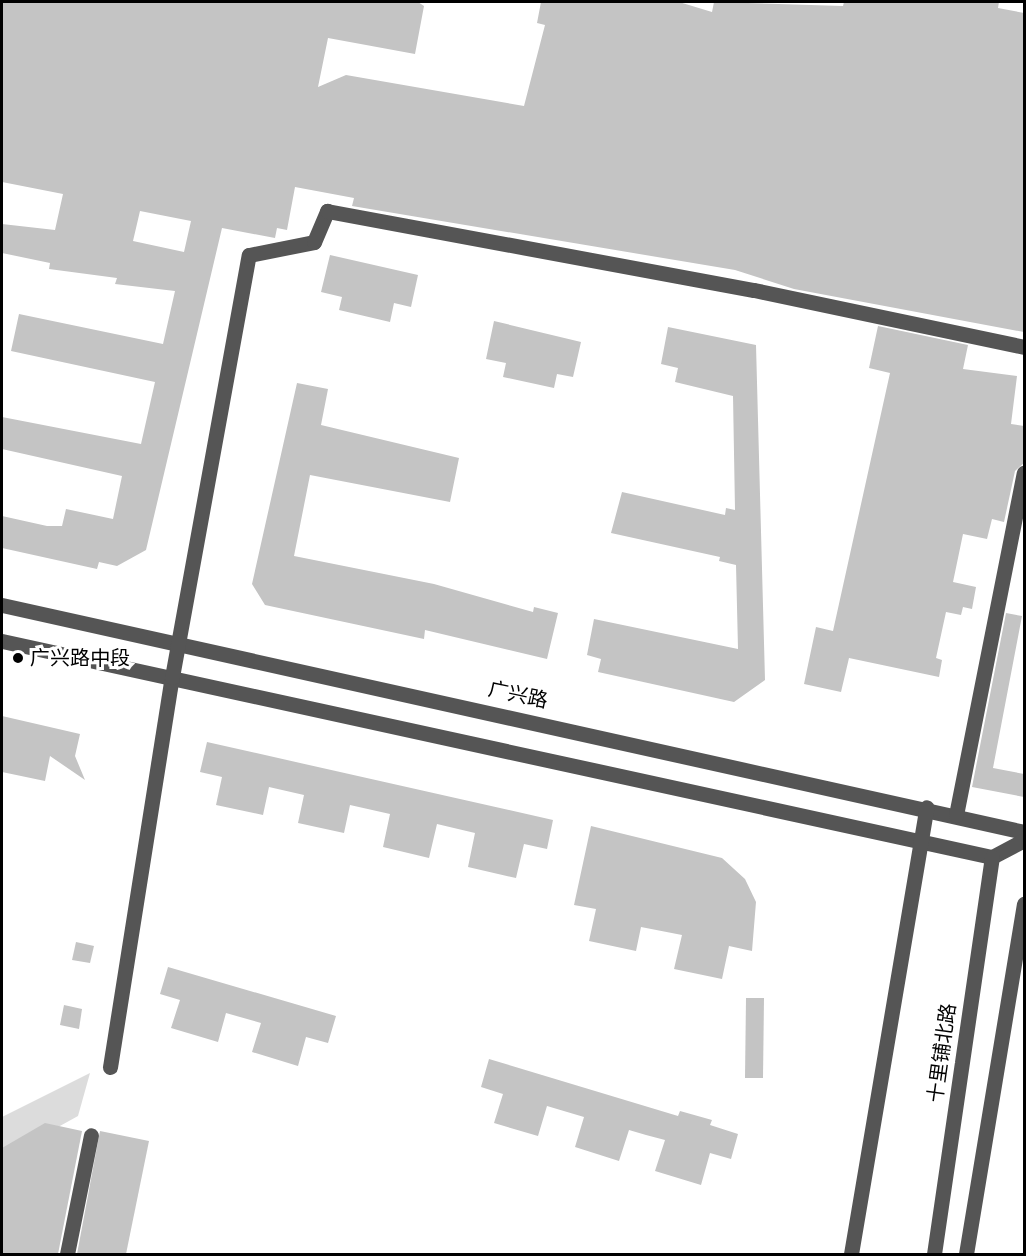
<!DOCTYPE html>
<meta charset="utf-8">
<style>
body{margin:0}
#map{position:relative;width:1026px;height:1256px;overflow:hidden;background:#fff;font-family:"Fira Sans","Noto Sans SC",sans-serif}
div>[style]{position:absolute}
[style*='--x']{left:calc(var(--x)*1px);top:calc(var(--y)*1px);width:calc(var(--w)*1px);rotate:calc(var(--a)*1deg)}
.green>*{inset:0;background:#dcdcdc}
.building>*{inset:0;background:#c4c4c4}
.minor>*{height:15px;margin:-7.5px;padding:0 7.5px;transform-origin:7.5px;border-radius:7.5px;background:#555}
.dots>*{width:16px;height:16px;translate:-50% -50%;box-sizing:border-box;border:3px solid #fff;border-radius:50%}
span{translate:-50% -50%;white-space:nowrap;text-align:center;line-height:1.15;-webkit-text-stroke:6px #fff;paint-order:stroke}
.poi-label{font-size:20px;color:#000}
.left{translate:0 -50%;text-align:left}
.street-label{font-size:20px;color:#000}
.frame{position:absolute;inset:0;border:3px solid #000;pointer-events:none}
</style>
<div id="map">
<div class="green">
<div style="clip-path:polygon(90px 1073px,78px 1116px,2px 1158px,2px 1117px)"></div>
</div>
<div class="building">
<div style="clip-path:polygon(evenodd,2px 2px,418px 2px,424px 6px,415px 54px,328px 38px,318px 87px,346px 75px,524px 106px,545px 25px,537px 23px,541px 2px,679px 2px,712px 12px,714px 2px,843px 6px,844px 2px,999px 2px,998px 8px,1024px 13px,1024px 332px,794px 289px,735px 270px,352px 206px,354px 198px,295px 187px,287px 230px,277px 228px,275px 238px,222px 228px,146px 550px,117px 566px,99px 562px,97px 569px,2px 548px,2px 516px,47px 526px,62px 526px,66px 509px,113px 519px,122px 476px,2px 449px,2px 417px,141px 444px,155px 382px,11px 351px,19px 314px,163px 344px,175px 291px,115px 284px,117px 278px,49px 269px,50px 263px,2px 253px,2px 224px,55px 230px,63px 194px,2px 182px,2px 2px,140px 211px,191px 221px,184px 252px,133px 241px,140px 211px)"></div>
<div style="clip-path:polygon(330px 255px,418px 275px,411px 307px,394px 303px,390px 322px,339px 310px,342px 297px,321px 292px)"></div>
<div style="clip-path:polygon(494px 321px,581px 342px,573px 377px,557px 374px,554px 388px,503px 377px,506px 363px,486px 359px)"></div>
<div style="clip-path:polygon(878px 326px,968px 345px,963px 369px,1017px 376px,1011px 424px,1024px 426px,1024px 463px,1015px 471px,1004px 522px,992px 519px,987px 539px,963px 534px,953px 582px,976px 587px,972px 609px,963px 607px,961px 615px,946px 612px,936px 658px,942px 660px,939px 677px,849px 658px,841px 692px,804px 684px,816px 627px,833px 631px,890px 373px,869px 368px)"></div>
<div style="clip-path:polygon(668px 327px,756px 345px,765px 680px,734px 702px,598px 672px,601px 659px,587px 655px,594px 619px,738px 649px,736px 565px,719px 561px,720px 557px,611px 533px,622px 492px,725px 515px,726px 508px,735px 510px,733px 396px,675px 382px,678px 368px,661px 364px)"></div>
<div style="clip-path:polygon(297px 383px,328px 389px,321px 425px,459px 458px,450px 502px,310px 475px,294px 556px,434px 584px,533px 612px,534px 607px,558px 613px,547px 659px,425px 630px,424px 639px,265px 605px,252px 584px)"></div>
<div style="clip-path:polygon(1006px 613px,1022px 616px,993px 768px,1024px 774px,1024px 797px,972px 787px)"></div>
<div style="clip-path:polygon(2px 716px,80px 734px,75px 756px,85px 780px,50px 756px,45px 781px,2px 772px)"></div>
<div style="clip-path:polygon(207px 742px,553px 820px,547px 849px,524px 844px,516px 878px,468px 867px,475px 833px,437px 824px,429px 858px,383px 847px,390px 814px,350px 805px,344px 833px,298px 823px,304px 795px,269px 787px,263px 815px,216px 805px,222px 777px,200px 772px)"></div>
<div style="clip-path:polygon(591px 826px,722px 858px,745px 879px,756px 902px,752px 951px,729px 946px,722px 979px,674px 969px,682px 935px,641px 927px,636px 951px,589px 941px,596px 909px,574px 905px)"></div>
<div style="clip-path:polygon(76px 942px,94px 946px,90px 963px,72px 960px)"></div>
<div style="clip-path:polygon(168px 967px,336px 1016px,328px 1043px,306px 1037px,298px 1066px,252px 1052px,261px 1023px,226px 1013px,218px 1042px,171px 1028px,180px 1000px,160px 994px)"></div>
<div style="clip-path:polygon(746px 998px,764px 998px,763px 1078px,745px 1078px)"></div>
<div style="clip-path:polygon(64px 1005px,82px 1009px,79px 1029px,60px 1025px)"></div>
<div style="clip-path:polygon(489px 1059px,678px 1116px,680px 1111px,712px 1120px,710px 1125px,738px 1134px,731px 1159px,710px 1153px,701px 1185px,655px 1171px,665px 1140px,646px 1135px,629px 1130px,619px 1161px,575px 1147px,584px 1117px,547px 1106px,538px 1136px,494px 1123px,503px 1094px,481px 1087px)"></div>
<div style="clip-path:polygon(45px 1123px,82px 1131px,58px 1254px,2px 1254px,2px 1148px)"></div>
<div style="clip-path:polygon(100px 1131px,149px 1141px,126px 1254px,77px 1254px)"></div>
</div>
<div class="minor">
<div style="--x:2;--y:605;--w:1047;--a:12.52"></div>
<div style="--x:2;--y:641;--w:1013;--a:12.31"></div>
<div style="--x:956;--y:815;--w:349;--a:-78.8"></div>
<div style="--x:992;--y:857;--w:36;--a:-28"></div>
<div style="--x:110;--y:1067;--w:395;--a:-81"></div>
<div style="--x:172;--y:677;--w:429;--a:-79.7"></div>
<div style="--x:249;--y:255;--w:66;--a:-11.3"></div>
<div style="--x:314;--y:242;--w:34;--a:-67"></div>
<div style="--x:327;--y:211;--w:434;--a:10.5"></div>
<div style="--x:754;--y:290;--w:276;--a:11.9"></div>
<div style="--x:67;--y:1254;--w:121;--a:-78.6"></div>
<div style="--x:851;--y:1254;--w:453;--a:-80.4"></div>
<div style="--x:934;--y:1254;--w:401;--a:-81.7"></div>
<div style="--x:966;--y:1254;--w:355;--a:-80.6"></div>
</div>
<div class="dots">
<div style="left:18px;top:658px;background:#000"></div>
</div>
<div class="poi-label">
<span class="left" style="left:30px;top:658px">广兴路中段</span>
</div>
<div class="street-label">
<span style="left:518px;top:695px;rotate:12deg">广兴路</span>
<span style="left:942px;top:1053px;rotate:-82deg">十里铺北路</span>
</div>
<div class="frame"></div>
</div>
